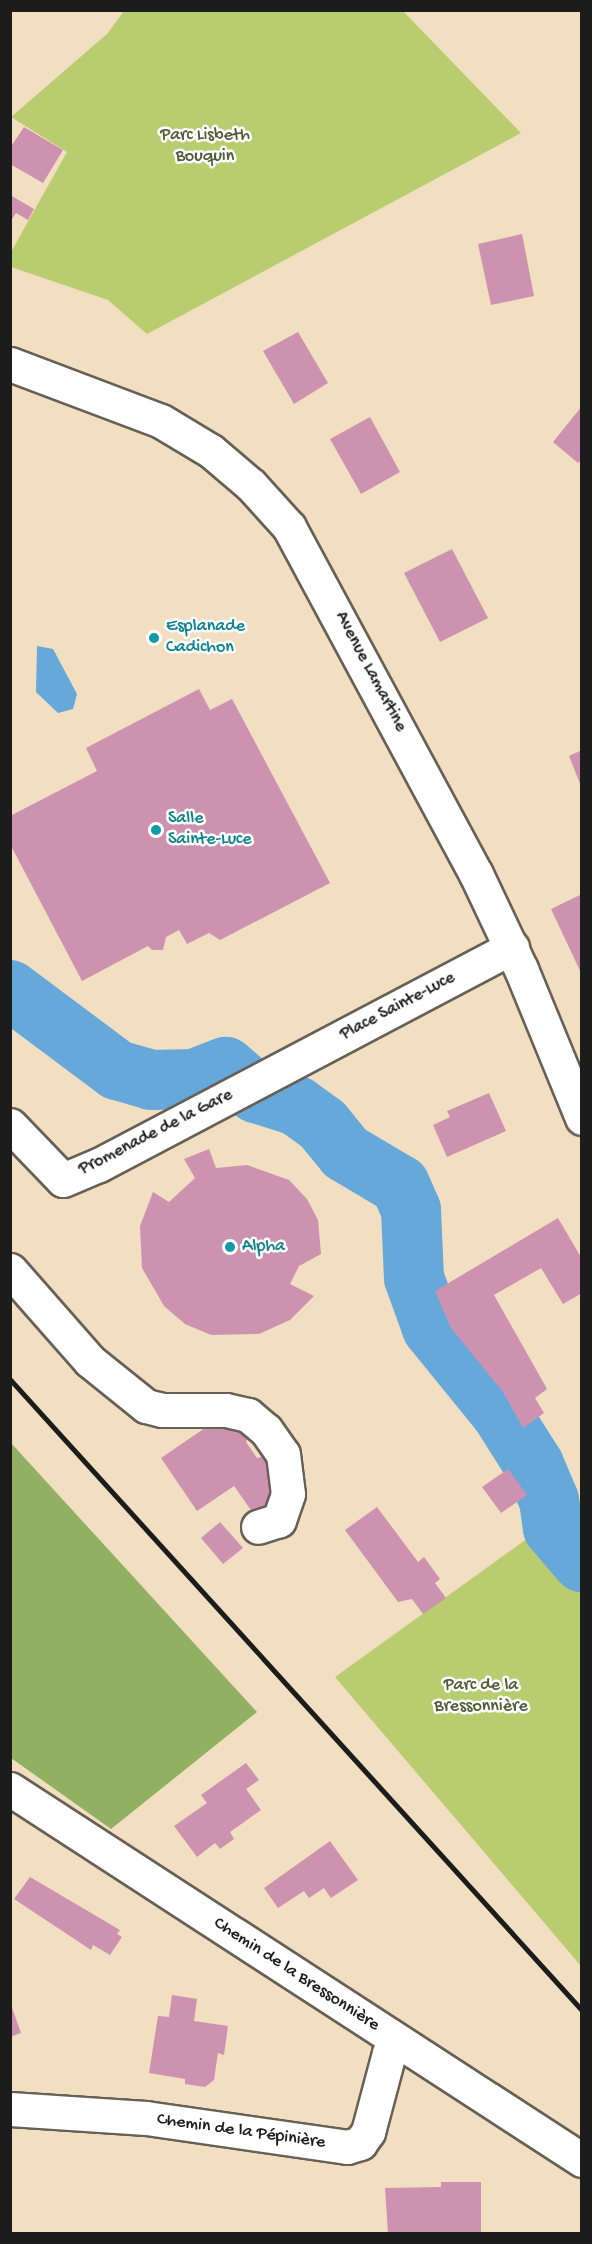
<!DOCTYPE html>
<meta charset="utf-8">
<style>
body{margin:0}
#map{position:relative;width:592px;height:2244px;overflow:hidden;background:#f2dec1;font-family:"Gochi Hand",sans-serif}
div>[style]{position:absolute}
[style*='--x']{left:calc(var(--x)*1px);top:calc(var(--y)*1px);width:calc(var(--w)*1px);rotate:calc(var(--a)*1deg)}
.green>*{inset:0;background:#b9cc6f}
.forest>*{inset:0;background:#92b062}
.water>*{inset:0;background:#65a8d9}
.river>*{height:60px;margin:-30px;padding:0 30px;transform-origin:30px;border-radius:30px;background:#65a8d9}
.building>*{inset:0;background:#ce92b1}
.roads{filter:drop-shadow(2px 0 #676056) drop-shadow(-2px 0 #676056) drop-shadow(0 2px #676056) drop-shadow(0 -2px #676056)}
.minor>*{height:33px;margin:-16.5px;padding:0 16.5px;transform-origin:16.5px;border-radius:16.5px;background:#fff}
.rail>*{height:4.5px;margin:-2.25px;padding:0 2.25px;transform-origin:2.25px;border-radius:2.25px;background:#1c1c1c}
.dots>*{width:16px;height:16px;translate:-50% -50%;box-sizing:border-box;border:3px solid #fff;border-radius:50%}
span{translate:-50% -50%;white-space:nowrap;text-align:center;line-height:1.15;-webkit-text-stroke:5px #fff;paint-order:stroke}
.park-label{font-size:18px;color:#535a39}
.culture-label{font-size:18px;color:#0d838f}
.left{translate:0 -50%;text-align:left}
.street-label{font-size:18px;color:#1c1c1c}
.frame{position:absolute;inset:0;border:12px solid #1c1c1c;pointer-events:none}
</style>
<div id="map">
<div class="green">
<div style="clip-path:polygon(402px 10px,521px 133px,147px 334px,108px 300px,11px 267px,11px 252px,67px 152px,11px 117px,107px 34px,124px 11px)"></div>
<div style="clip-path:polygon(581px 1500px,581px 1966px,335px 1677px)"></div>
</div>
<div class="forest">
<div style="clip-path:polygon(11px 1443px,257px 1712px,111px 1829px,11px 1758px)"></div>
</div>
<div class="water">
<div style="clip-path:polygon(37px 646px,53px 649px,77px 694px,73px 709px,58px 713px,36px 692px)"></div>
</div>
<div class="river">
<div style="--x:10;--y:990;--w:134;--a:36.8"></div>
<div style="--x:117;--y:1070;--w:35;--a:16"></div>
<div style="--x:151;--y:1080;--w:43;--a:-1.3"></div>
<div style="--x:194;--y:1079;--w:34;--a:-21"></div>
<div style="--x:226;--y:1067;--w:40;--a:41"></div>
<div style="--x:256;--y:1093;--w:43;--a:17.6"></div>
<div style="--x:297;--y:1106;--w:32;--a:36"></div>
<div style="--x:323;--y:1125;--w:36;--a:51"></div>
<div style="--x:346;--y:1153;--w:63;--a:30.7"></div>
<div style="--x:400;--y:1185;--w:27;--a:66"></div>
<div style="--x:411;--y:1210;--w:68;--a:87.5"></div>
<div style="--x:414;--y:1278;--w:53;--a:70.2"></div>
<div style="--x:432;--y:1328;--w:109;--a:50.9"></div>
<div style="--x:501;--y:1413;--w:62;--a:57.6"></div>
<div style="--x:534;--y:1465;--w:38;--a:67"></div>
<div style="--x:549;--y:1500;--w:28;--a:82"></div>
<div style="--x:553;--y:1528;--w:45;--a:49.5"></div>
</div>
<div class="building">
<div style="clip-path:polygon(24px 127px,63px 150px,43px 183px,10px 164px,10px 148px)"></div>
<div style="clip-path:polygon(10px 195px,34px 209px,28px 220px,16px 213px,10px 222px)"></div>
<div style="clip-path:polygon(522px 234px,534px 296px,491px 305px,478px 244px)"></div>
<div style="clip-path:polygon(298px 332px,328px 383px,294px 404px,263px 351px)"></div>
<div style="clip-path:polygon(582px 406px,582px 459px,578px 463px,553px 442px)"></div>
<div style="clip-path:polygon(370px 417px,400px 472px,361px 494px,330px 439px)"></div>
<div style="clip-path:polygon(452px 549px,488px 618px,440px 642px,404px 573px)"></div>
<div style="clip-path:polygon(199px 689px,210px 710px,232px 699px,330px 883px,220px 940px,209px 933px,187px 944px,179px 930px,166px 937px,163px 950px,152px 950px,148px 946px,82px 981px,10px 844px,10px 816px,97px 771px,86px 748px)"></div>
<div style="clip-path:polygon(582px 750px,582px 786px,581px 786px,569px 756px)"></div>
<div style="clip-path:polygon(582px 894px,582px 975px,551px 909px)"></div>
<div style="clip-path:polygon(489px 1093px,506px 1131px,447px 1157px,433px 1125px,450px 1117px,447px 1111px)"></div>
<div style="clip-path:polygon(209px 1149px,216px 1168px,247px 1165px,289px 1180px,307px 1199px,318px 1220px,321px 1254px,299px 1266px,290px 1284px,314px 1296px,290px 1320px,259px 1334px,211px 1335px,185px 1324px,164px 1306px,142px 1268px,140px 1226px,153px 1192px,169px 1202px,195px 1178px,184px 1159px)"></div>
<div style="clip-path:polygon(558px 1218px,582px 1259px,582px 1293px,563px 1304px,541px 1268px,494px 1295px,547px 1389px,535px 1398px,544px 1413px,523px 1428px,503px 1392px,451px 1328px,435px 1291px)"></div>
<div style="clip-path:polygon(218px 1419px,250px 1434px,246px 1442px,257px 1458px,267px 1456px,271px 1501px,253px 1513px,234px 1486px,197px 1511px,161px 1458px)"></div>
<div style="clip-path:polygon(508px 1469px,527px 1495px,501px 1513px,482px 1487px)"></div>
<div style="clip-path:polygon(377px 1507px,418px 1562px,424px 1557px,440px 1579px,435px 1583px,446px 1598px,423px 1614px,412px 1599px,398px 1602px,345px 1530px)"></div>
<div style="clip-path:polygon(220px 1522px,243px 1548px,223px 1564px,201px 1538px)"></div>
<div style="clip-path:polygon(246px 1763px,259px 1780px,246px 1789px,261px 1810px,230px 1832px,234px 1839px,220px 1849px,215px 1843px,197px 1857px,174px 1826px,207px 1803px,201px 1795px)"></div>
<div style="clip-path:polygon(330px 1841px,358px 1880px,331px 1898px,324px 1888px,309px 1898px,304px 1891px,278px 1908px,264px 1888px)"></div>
<div style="clip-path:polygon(30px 1877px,120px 1930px,117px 1934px,122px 1937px,110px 1955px,93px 1945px,91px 1950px,14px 1899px)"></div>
<div style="clip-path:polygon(172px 1995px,197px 1999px,194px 2021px,228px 2026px,224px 2055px,218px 2053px,214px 2080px,205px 2087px,185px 2084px,185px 2079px,149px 2073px,158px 2016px,169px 2017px)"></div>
<div style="clip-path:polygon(10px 2002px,21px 2033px,10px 2037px)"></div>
<div style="clip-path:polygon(441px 2182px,481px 2182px,481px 2234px,388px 2234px,385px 2188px,441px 2187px)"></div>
</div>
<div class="roads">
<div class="minor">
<div style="--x:10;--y:364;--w:161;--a:20.7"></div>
<div style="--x:161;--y:421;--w:58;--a:31"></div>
<div style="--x:211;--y:451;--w:52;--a:40.4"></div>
<div style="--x:251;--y:485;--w:57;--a:47.9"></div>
<div style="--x:289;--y:527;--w:394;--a:61.7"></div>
<div style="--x:476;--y:874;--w:105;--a:64.7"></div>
<div style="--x:521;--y:969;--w:161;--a:67.7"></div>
<div style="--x:10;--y:1125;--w:76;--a:46.1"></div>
<div style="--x:63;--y:1180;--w:39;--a:-23"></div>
<div style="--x:99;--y:1165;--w:467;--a:-27.8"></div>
<div style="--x:10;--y:1270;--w:121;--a:48.7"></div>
<div style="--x:90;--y:1361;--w:72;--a:38.8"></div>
<div style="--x:146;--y:1406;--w:16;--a:14"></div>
<div style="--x:162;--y:1410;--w:64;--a:0"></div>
<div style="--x:226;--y:1410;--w:23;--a:13"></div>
<div style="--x:248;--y:1415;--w:23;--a:40"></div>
<div style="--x:266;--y:1430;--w:29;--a:55"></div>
<div style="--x:283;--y:1454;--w:40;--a:82.9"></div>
<div style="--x:288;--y:1494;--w:28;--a:109"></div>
<div style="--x:279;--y:1520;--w:22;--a:162"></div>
<div style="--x:10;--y:1789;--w:682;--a:32.97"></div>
<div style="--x:10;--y:2109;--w:136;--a:3.8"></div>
<div style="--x:146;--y:2118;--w:203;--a:8.2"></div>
<div style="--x:347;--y:2147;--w:14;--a:-17"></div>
<div style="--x:360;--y:2143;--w:14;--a:-54"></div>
<div style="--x:368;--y:2132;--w:82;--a:-75.1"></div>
<div style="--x:389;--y:2053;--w:14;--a:-56"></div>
</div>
</div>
<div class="rail">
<div style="--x:10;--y:1379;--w:852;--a:47.81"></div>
</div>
<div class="dots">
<div style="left:154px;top:638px;background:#0f9aa8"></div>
<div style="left:156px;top:830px;background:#0f9aa8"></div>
<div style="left:230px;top:1247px;background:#0f9aa8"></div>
</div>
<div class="park-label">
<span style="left:205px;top:147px">Parc Lisbeth<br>Bouquin</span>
<span style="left:481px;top:1697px">Parc de la<br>Bressonnière</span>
</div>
<div class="culture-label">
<span class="left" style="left:166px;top:638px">Esplanade<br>Cadichon</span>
<span class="left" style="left:168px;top:830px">Salle<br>Sainte-Luce</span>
<span class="left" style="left:242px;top:1247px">Alpha</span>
</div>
<div class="street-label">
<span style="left:370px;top:672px;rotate:62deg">Avenue Lamartine</span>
<span style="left:398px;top:1007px;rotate:-28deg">Place Sainte-Luce</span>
<span style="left:156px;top:1133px;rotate:-27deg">Promenade de la Gare</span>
<span style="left:296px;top:1975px;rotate:33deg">Chemin de la Bressonnière</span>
<span style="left:241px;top:2132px;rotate:8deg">Chemin de la Pépinière</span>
</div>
<div class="frame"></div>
</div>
